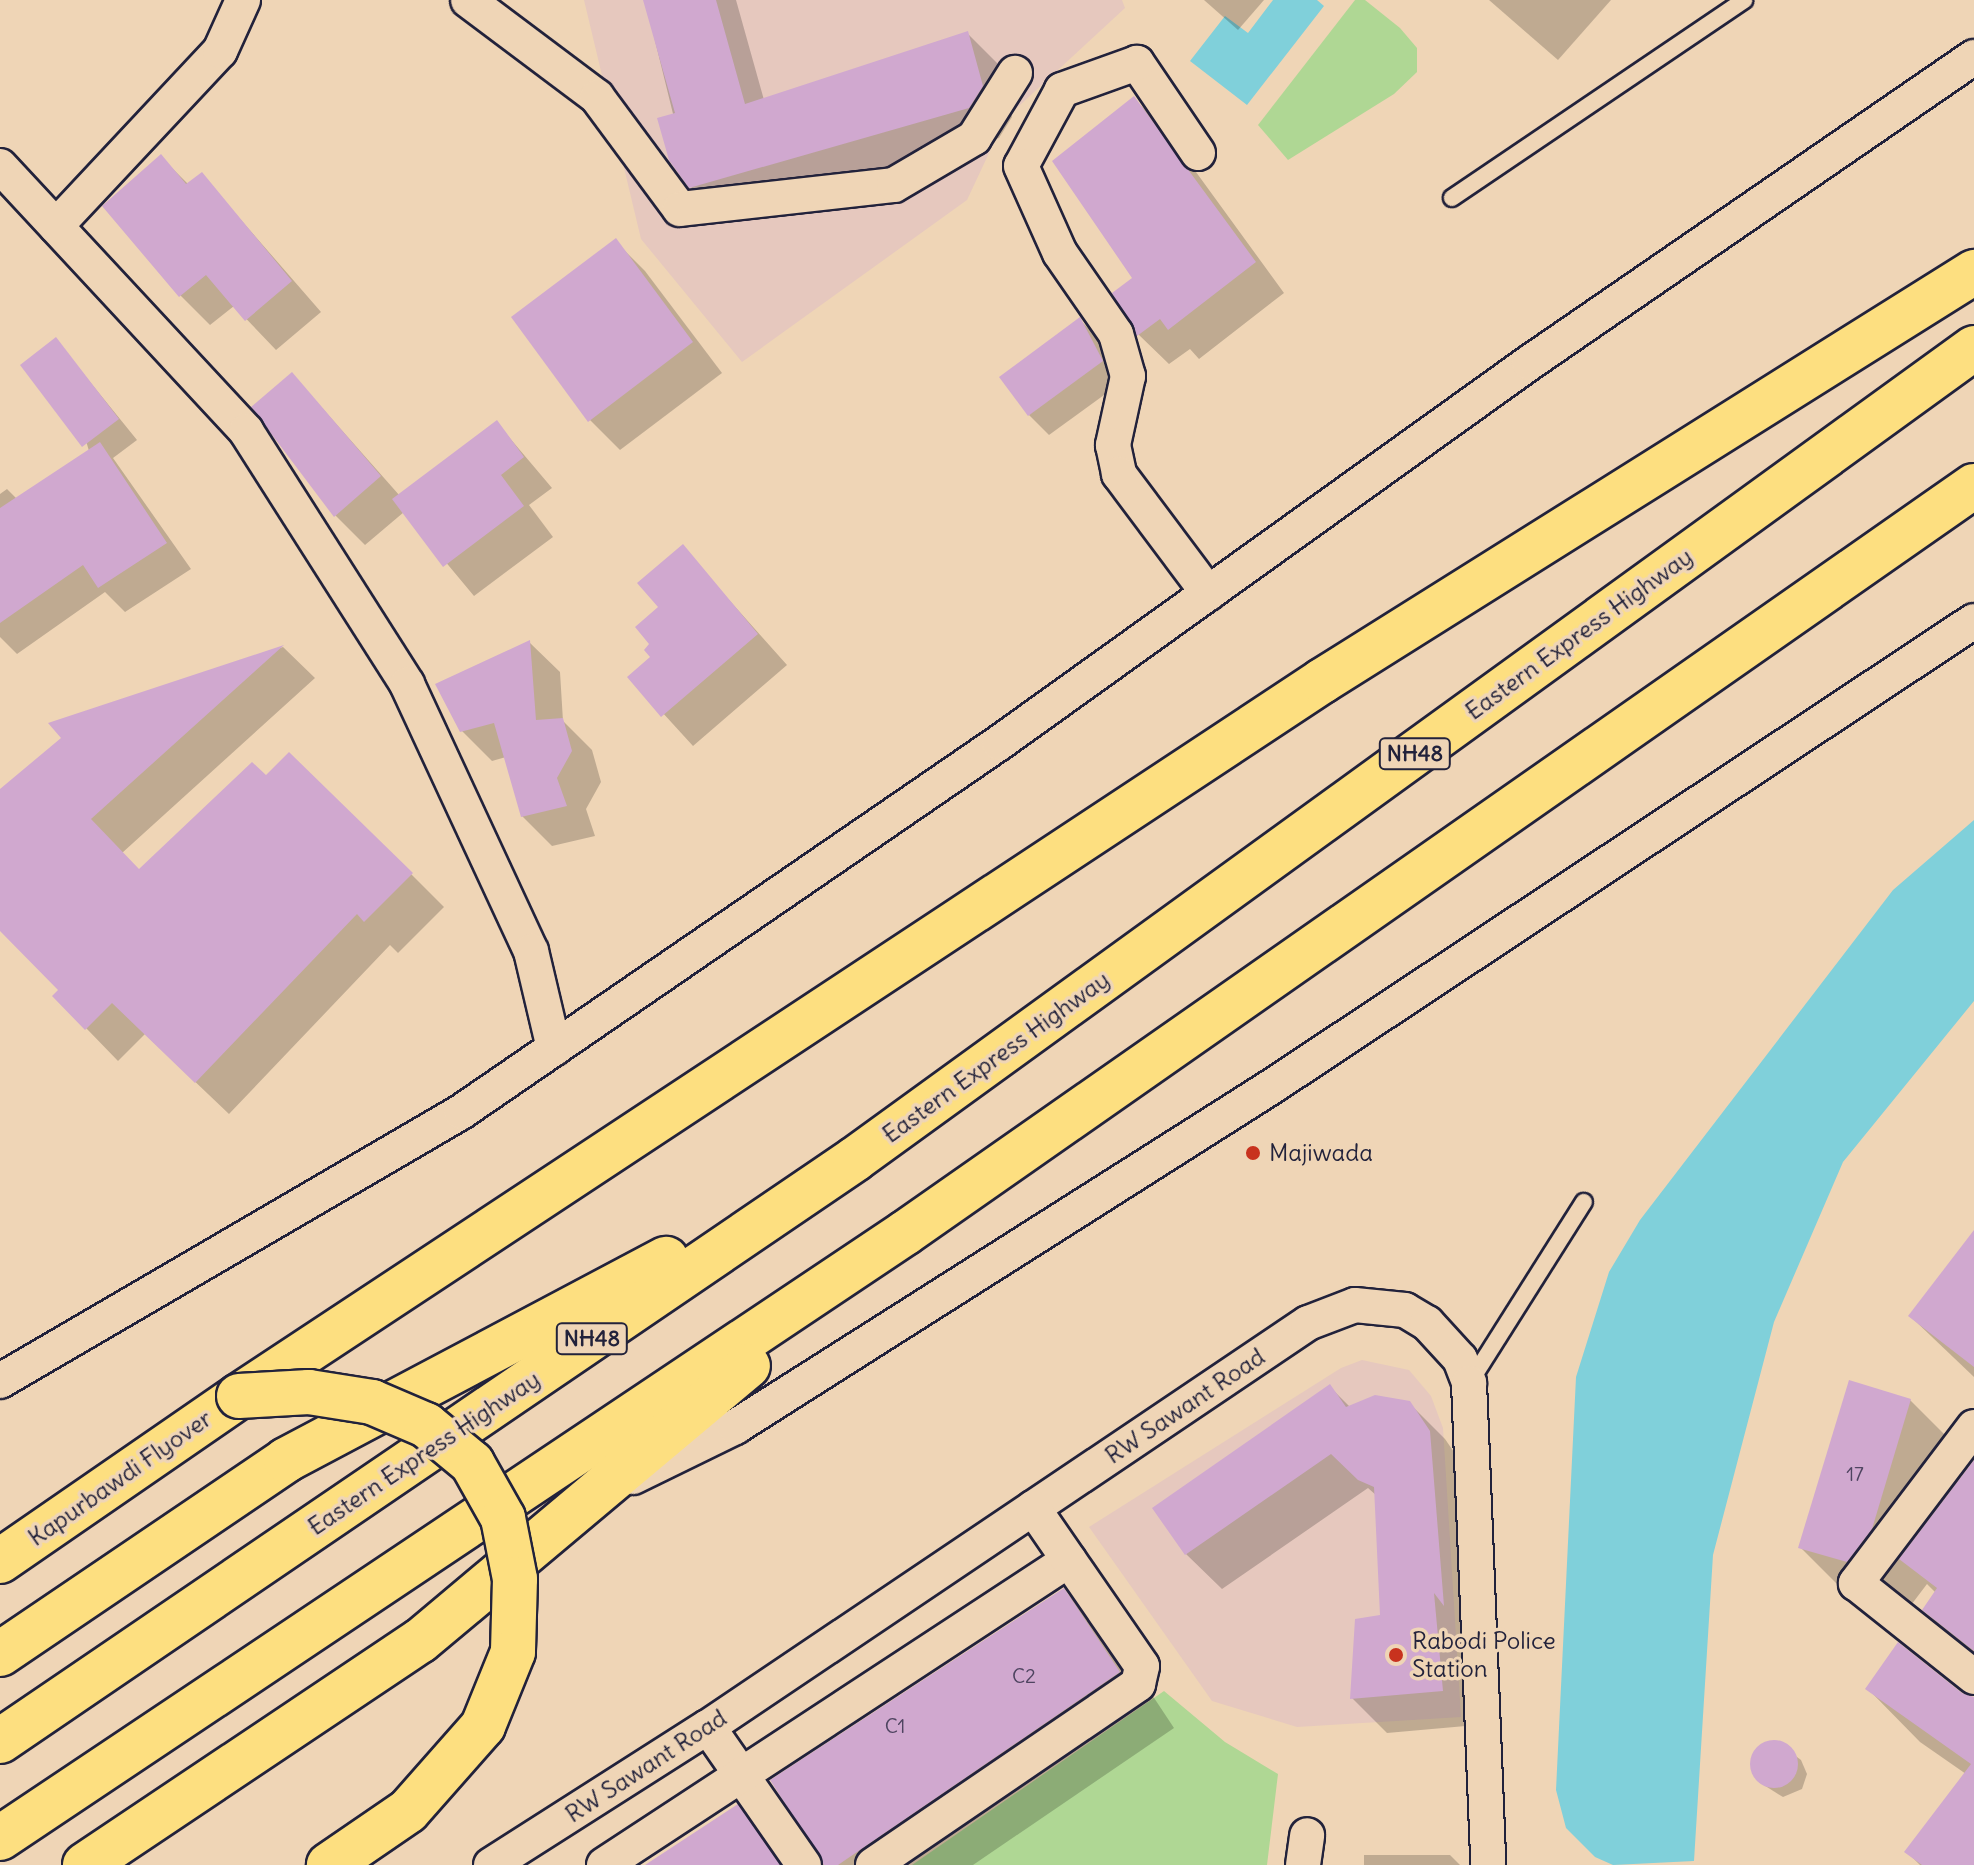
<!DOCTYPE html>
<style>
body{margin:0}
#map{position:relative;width:1974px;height:1865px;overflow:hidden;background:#efd5b6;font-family:Delius,sans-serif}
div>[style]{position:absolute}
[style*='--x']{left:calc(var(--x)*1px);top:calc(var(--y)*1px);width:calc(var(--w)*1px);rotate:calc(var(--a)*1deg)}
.built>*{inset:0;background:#e6c8be}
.green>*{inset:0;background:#afd794}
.water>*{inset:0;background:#80d0da}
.shadow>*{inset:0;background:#0003}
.building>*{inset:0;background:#d0a8cf}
.round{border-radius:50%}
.roads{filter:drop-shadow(2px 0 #22223b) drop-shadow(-2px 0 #22223b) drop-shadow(0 2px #22223b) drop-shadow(0 -2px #22223b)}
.lane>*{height:16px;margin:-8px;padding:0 8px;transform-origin:8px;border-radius:8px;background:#efd5b6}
.street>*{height:34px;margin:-17px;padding:0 17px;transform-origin:17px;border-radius:17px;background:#efd5b6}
.highway>*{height:44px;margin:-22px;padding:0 22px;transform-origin:22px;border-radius:22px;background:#fddf80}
.bridges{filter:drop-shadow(2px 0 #22223b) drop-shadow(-2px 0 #22223b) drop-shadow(0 2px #22223b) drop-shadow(0 -2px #22223b)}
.highway-bridge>*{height:44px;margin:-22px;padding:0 22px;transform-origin:22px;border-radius:22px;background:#fddf80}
.dots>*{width:22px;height:22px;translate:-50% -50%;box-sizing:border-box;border:4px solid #efd5b6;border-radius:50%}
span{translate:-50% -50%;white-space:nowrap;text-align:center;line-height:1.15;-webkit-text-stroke:7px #efd5b6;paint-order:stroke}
.number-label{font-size:20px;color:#4e4460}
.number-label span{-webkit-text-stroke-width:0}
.shield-label span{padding:2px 6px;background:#efd5b6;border:2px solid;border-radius:6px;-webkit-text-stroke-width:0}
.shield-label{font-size:22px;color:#22223b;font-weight:700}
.street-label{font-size:24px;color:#22223b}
.poi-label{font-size:24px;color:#22223b}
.left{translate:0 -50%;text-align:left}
</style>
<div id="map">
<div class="built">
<div style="clip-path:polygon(584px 0,1122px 0,1125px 8px,1005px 119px,967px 200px,742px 362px,641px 239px)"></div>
<div style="clip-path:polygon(1362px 1360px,1409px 1370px,1431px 1396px,1443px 1428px,1461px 1717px,1297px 1727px,1212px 1701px,1089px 1527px,1341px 1368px)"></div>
</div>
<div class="green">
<div style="clip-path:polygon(1355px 0,1365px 0,1400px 28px,1417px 48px,1417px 72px,1394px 94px,1288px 160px,1258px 125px)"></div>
<div style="clip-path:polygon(1164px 1691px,1225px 1742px,1278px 1774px,1267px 1865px,912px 1865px)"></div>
</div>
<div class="water">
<div style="clip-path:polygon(1273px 0,1317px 0,1324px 6px,1247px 105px,1190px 61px,1225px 16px,1248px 33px)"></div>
<div style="clip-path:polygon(1974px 820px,1974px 1001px,1843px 1162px,1774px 1322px,1713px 1555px,1694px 1861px,1613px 1865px,1595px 1857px,1566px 1828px,1556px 1790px,1576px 1377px,1609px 1272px,1640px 1220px,1893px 890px)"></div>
</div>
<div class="shadow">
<div style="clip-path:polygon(645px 0,736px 0,764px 100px,967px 33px,997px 63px,1012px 117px,999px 138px,721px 217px,691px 187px)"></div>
<div style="clip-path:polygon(1204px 0,1264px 0,1238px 30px)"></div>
<div style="clip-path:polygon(1489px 0,1611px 0,1558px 60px)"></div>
<div style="clip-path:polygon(1134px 99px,1164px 128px,1284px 293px,1199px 359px,1190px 349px,1169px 364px,1139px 335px)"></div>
<div style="clip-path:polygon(161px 157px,189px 185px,201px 174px,321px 312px,276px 350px,234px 306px,210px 325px,180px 295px)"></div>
<div style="clip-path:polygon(615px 241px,645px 271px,722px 373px,620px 450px,590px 420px)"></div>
<div style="clip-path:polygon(1080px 320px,1100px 340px,1122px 382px,1049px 435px,1029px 415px)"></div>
<div style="clip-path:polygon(56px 340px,137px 440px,113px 458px,191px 569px,125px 612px,105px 592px,17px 654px,0 637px,0 494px,7px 489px,17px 499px,89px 451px)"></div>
<div style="clip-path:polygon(292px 374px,400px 496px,497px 423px,552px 488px,529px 505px,553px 537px,474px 596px,404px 512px,365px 545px,335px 515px)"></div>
<div style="clip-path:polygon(682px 547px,787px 665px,693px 746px,630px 677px,653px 657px,660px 608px)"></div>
<div style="clip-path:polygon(530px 643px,560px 672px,563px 721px,592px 750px,601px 782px,586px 809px,595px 836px,552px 846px,522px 816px,506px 757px,492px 761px,462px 731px)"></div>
<div style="clip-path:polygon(283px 647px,315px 678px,122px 853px,140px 871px,266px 778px,411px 874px,444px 907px,398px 953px,390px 945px,229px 1114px,145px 1034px,118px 1061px,86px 1028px,61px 990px,0 928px,0 792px,64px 738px,51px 724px)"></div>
<div style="clip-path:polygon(1974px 1236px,1974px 1377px,1910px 1316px)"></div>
<div style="clip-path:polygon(1330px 1387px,1350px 1407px,1409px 1403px,1445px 1439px,1465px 1468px,1477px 1725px,1387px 1733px,1352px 1698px,1382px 1616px,1377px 1496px,1368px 1488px,1222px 1589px,1186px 1554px)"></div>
<div style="clip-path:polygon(1910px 1400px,1966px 1456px,1957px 1485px,1974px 1463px,1974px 1659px,1924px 1610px,1936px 1593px,1927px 1584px,1902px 1617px,1856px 1603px,1800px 1547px)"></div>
<div style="clip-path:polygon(1063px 1590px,1119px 1645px,1174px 1728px,973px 1865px,822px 1865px,823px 1854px)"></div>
<div style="clip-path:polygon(1868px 1689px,1974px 1697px,1974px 1865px,1920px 1865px,1907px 1852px,1966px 1774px,1920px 1742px)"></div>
<div style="clip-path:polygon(1777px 1742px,1801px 1760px,1807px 1774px,1802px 1789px,1783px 1797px,1759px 1782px,1751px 1763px,1762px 1745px)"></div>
<div style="clip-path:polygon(737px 1807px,794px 1865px,649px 1865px)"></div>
<div style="clip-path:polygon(1364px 1855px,1450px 1855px,1460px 1865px,1364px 1865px)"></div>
</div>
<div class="building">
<div style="clip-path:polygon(643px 0,716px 0,745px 104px,968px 31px,983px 86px,969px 108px,689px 188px,669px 160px,657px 118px,675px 113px)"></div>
<div style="clip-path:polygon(1134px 96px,1256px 262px,1168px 330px,1160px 319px,1137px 336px,1112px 293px,1132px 278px,1052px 161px)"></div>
<div style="clip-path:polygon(161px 154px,186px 184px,202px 172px,292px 281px,245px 321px,206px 275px,179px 297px,102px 206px)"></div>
<div style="clip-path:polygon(616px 238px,693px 342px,588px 422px,511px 317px)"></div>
<div style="clip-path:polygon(1080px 317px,1103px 361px,1028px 416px,999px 377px)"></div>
<div style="clip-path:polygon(56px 337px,119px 419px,82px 447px,20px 365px)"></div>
<div style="clip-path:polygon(292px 372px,381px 476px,334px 517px,251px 407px)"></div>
<div style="clip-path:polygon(497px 420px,524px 457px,501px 475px,524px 506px,443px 567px,392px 499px)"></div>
<div style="clip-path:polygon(100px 442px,167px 543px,98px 588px,83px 565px,0 623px,0 508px)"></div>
<div style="clip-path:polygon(683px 544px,758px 634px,661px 717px,627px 677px,650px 657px,644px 650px,649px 644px,635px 627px,658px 607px,637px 583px)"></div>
<div style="clip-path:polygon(530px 640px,536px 720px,563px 718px,572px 751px,557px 778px,567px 806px,521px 817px,494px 723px,460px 732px,435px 684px)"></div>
<div style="clip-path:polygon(284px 645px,91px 819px,139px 869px,252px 762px,266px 775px,289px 752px,413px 873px,364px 922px,357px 914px,195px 1083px,112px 1003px,85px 1030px,52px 996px,58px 990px,0 931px,0 789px,61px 738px,48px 723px)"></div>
<div style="clip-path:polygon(1974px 1230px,1974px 1367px,1908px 1316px)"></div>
<div style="clip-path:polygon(1849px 1380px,1911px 1399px,1872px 1529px,1847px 1562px,1798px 1548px)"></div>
<div style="clip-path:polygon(1330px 1384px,1346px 1407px,1375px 1395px,1410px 1401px,1430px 1431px,1444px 1606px,1434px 1593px,1443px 1691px,1350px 1699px,1355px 1619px,1380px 1615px,1374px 1487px,1358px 1480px,1331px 1454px,1185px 1555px,1152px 1508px)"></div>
<div style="clip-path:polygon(1974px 1460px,1974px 1651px,1922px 1610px,1937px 1588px,1899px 1559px)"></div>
<div style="clip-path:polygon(1064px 1588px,1120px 1672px,838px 1865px,824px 1865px,770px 1780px)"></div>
<div style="clip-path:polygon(1898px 1642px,1962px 1693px,1974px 1697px,1974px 1865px,1922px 1865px,1904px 1852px,1971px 1764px,1865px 1689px)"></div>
<div class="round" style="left:1750px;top:1740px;width:48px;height:48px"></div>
<div style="clip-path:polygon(738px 1804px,780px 1865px,645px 1865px)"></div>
</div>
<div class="roads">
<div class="lane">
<div style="--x:1452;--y:198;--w:353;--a:-34.1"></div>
<div style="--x:1470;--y:1382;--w:213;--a:-57.7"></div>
</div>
<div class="street">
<div style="--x:468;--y:0;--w:161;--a:36.9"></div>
<div style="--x:597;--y:97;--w:139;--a:53.5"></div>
<div style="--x:680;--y:209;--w:215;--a:-6.4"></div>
<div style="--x:894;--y:185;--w:93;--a:-30.4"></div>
<div style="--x:974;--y:138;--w:77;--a:-57.8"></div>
<div style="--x:1198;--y:153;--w:109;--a:-124.1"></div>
<div style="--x:1137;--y:63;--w:80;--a:160.2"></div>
<div style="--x:1062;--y:90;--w:86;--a:118.3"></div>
<div style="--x:1021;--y:166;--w:95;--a:65.9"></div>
<div style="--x:1060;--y:253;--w:98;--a:55.3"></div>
<div style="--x:1116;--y:334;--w:44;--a:74.1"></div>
<div style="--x:1128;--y:376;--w:71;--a:102.3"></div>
<div style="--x:1113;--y:445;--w:30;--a:78"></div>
<div style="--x:1119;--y:474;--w:149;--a:53.2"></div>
<div style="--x:0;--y:166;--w:362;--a:47.1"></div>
<div style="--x:246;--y:431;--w:300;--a:57.5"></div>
<div style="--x:407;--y:684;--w:294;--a:65.1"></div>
<div style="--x:531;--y:951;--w:100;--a:76.7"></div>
<div style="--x:56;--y:226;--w:240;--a:-46.9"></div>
<div style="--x:220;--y:51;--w:56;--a:-65.7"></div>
<div style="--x:0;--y:1381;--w:534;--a:-30.26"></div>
<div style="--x:461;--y:1112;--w:652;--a:-34.45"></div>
<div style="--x:999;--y:743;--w:652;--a:-35.64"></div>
<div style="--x:1529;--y:363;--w:540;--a:-34.51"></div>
<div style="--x:1974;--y:1427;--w:196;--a:127.1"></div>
<div style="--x:1856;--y:1583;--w:151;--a:38.5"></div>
<div style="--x:633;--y:1477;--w:114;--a:-26.1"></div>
<div style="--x:735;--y:1427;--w:635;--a:-32.39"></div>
<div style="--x:1271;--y:1087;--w:843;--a:-33.54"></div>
<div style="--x:708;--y:1727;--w:168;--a:55.2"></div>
<div style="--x:491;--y:1865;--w:257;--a:-32.5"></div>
<div style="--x:708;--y:1727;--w:723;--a:-33.95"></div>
<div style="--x:1308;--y:1323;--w:50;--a:-21"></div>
<div style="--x:1355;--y:1305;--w:50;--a:5.7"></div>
<div style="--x:1405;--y:1310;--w:26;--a:31"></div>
<div style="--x:1427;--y:1323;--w:49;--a:47.5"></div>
<div style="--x:1460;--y:1359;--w:26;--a:69"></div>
<div style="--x:1469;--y:1383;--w:482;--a:87.7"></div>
<div style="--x:604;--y:1865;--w:556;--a:-33.26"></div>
<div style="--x:873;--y:1865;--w:321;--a:-34.3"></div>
<div style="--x:1138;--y:1684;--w:18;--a:-77"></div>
<div style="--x:1142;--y:1666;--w:192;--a:-124.6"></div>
<div style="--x:1303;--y:1865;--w:30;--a:-82"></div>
</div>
<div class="highway">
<div style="--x:0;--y:1561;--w:290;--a:-34.6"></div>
<div style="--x:239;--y:1396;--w:1298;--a:-33.43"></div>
<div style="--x:1322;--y:681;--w:770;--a:-32.1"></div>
<div style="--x:0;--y:1654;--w:346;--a:-34.1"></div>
<div style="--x:286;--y:1460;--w:430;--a:-27.9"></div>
<div style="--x:0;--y:1741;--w:1034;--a:-34.24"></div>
<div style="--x:855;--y:1159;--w:1382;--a:-35.93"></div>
<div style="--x:0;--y:1838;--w:1089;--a:-33.76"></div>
<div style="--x:905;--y:1233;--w:1304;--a:-34.95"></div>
<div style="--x:85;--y:1865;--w:403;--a:-33.8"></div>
<div style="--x:420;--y:1641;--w:428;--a:-40"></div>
</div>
</div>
<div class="bridges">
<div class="highway-bridge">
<div style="--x:239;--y:1396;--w:70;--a:-3.3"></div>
<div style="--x:309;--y:1392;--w:64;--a:9"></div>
<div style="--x:372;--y:1402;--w:59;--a:23.1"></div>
<div style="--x:426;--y:1425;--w:60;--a:39.6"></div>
<div style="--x:472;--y:1463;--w:63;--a:60.6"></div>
<div style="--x:503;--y:1518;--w:62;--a:78.9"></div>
<div style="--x:515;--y:1579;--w:73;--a:91.6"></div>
<div style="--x:513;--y:1652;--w:80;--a:112.1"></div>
<div style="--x:483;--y:1726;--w:113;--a:131.4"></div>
<div style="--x:408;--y:1811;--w:96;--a:145.6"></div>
</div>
</div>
<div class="dots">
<div style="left:1253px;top:1153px;background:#c8321e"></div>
<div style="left:1396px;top:1655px;background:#c8321e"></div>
</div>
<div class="number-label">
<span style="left:1855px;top:1473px">17</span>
<span style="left:1024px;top:1675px">C2</span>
<span style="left:895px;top:1725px">C1</span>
</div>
<div class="shield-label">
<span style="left:1415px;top:754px">NH48</span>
<span style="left:592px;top:1339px">NH48</span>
</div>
<div class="street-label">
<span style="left:1579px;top:634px;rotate:-36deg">Eastern Express Highway</span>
<span style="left:996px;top:1057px;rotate:-36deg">Eastern Express Highway</span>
<span style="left:1185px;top:1406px;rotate:-34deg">RW Sawant Road</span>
<span style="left:424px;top:1453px;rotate:-34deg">Eastern Express Highway</span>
<span style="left:120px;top:1478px;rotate:-35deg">Kapurbawdi Flyover</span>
<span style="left:646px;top:1766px;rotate:-33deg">RW Sawant Road</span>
</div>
<div class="poi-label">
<span class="left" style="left:1269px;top:1153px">Majiwada</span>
<span class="left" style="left:1412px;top:1655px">Rabodi Police<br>Station</span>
</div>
</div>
